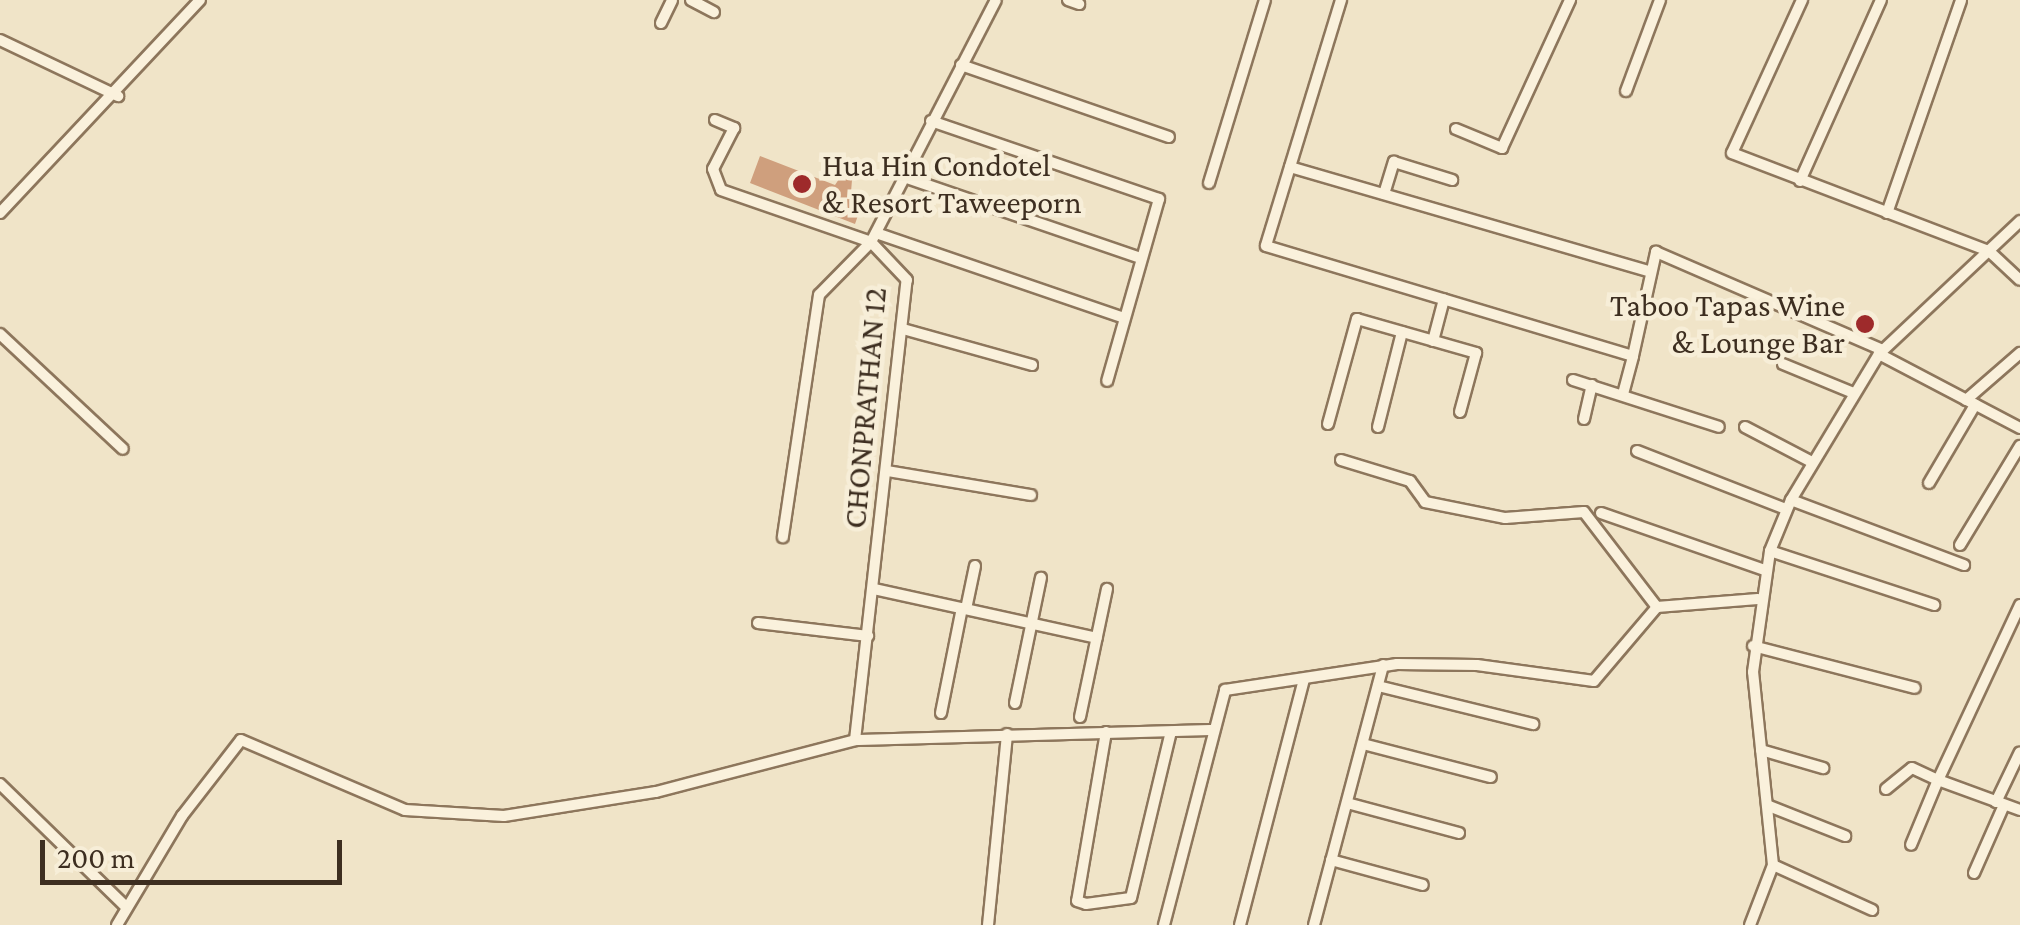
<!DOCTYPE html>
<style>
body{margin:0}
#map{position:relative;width:2020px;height:925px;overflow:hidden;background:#f0e4c8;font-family:"Crimson Pro",serif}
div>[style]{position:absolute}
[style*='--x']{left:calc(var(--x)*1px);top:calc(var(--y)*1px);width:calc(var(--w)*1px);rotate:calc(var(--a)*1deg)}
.building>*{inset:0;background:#cf9f7d}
.roads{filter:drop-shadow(2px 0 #8d765c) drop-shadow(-2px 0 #8d765c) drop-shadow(0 2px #8d765c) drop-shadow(0 -2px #8d765c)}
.street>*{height:10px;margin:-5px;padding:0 5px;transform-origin:5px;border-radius:5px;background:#faf1dc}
.dots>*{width:28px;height:28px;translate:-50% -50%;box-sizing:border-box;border:5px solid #f7eed8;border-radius:50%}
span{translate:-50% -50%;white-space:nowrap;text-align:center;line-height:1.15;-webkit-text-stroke:9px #f7eed8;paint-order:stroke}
.poi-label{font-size:32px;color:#3d2e20}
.left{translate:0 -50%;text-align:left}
.right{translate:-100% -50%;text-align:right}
.street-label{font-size:32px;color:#3d2e20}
.scale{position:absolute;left:40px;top:840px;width:302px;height:45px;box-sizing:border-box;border:5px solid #3d2e20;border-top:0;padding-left:12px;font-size:30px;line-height:35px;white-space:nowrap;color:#3d2e20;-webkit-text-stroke:8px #f7eed8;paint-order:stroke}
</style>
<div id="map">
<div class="building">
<div style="clip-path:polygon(760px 156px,835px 185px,841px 176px,852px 180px,851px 192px,864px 198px,855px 224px,750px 183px)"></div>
</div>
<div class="roads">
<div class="street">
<div style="--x:691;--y:0;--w:26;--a:28"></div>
<div style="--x:1068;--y:0;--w:12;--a:20"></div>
<div style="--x:1341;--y:0;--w:257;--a:107"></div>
<div style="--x:1266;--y:246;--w:383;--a:16.7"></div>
<div style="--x:1633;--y:356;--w:107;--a:-77.5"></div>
<div style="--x:1656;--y:252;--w:246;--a:23.4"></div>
<div style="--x:1802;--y:0;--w:168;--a:114.6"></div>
<div style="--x:1732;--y:153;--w:275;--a:20.9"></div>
<div style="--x:1989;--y:251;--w:42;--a:43.1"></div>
<div style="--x:661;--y:23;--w:25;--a:-64"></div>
<div style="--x:0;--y:40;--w:131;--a:25.4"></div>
<div style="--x:961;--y:65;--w:220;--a:19.1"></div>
<div style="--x:1626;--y:91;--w:97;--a:-69.5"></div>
<div style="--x:715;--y:120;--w:21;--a:23"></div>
<div style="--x:734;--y:128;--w:46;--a:117.1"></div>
<div style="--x:713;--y:169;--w:22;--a:69"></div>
<div style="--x:721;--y:190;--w:159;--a:19.1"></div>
<div style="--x:871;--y:242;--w:74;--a:134.5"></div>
<div style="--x:819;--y:295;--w:245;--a:98.5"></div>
<div style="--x:931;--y:121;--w:241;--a:18.9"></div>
<div style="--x:1159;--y:199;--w:189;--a:105.9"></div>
<div style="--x:1456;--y:129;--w:50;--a:22.4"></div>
<div style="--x:1502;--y:148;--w:163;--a:-65.3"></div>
<div style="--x:1290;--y:167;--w:376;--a:16.2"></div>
<div style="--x:904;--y:177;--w:250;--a:18.9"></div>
<div style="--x:1800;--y:181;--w:198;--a:-65.9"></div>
<div style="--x:1209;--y:183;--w:191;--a:-73"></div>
<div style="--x:1384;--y:194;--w:34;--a:-73"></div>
<div style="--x:1394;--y:162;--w:61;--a:17.2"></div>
<div style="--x:0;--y:213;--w:292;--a:-46.8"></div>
<div style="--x:1887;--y:213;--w:225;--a:-70.8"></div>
<div style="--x:876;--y:233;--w:262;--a:18.9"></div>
<div style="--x:903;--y:329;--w:134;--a:15.6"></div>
<div style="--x:0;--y:334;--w:168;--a:43.1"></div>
<div style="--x:1433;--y:341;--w:43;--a:-75.3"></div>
<div style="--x:1879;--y:354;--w:159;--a:27.7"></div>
<div style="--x:1783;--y:364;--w:74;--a:22.4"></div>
<div style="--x:1573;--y:380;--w:153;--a:17.8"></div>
<div style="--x:1623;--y:394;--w:39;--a:-75"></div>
<div style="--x:1966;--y:400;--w:72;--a:-41"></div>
<div style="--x:1584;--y:419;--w:35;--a:-77"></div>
<div style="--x:1328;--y:424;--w:109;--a:-74.6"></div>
<div style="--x:1357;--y:319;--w:124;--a:15.9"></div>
<div style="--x:1476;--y:353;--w:61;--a:105.2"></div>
<div style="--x:1378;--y:427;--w:98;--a:-75.8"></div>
<div style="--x:1745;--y:427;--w:76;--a:27.6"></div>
<div style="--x:1637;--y:451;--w:160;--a:21.3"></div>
<div style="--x:1341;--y:460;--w:72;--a:16.9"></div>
<div style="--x:1410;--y:481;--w:26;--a:54"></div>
<div style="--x:1425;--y:502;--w:82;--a:11.3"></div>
<div style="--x:1505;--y:518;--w:79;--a:-4.3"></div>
<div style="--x:1584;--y:512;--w:120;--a:52.5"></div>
<div style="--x:887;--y:471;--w:146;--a:9.5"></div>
<div style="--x:1929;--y:483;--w:91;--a:-59.5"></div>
<div style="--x:1791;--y:500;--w:185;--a:20.6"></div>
<div style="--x:1601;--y:513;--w:174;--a:19.2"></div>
<div style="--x:1960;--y:545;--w:116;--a:-58.8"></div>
<div style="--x:1770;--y:551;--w:173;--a:18.2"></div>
<div style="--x:874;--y:589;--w:228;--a:12.4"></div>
<div style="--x:2020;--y:605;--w:193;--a:115.1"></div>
<div style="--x:1938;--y:780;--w:87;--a:20.1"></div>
<div style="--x:966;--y:609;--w:44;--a:-78.2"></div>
<div style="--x:758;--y:623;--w:111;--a:6.7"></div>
<div style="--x:1753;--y:646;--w:167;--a:14.5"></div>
<div style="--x:1378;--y:686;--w:160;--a:13.8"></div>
<div style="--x:1015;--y:703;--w:128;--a:-78.3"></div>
<div style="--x:941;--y:713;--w:107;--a:-78.7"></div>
<div style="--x:1080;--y:717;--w:131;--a:-78.1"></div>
<div style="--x:1106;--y:732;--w:171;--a:99.7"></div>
<div style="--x:1077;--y:901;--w:9;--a:18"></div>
<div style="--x:1086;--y:904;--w:45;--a:-7.6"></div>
<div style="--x:1131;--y:898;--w:171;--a:-76.5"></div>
<div style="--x:855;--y:740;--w:463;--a:-83.6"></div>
<div style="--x:907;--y:280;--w:52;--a:-133.5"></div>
<div style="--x:871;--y:242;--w:272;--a:-62.7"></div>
<div style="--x:1363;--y:744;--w:132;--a:14.5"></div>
<div style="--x:1761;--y:750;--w:65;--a:16.2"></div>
<div style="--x:0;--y:784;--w:176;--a:44.3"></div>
<div style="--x:1886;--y:789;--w:33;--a:-39"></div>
<div style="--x:1912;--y:768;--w:29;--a:25"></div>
<div style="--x:1938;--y:780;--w:70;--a:112.6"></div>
<div style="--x:1996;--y:802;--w:55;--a:-64.4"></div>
<div style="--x:1347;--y:803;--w:116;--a:15"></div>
<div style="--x:1769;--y:806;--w:82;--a:21.5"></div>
<div style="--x:1331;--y:860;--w:95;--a:15.2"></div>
<div style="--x:1773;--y:865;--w:109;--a:24.4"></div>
<div style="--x:1974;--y:873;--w:74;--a:-66.2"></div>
<div style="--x:117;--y:925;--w:127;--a:-59.2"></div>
<div style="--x:182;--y:816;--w:96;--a:-52.2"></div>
<div style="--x:241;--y:740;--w:178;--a:23.1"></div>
<div style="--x:405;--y:810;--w:99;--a:3.5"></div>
<div style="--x:504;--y:816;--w:154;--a:-9"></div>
<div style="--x:656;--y:792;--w:206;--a:-14.6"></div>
<div style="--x:855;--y:740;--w:359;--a:-1.6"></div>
<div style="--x:988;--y:925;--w:192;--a:-84.3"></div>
<div style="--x:1164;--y:925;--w:243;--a:-75.4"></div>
<div style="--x:1225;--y:690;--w:174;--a:-8.6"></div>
<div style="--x:1397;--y:664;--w:80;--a:0.7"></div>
<div style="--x:1477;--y:665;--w:118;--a:7.8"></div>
<div style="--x:1594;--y:681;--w:97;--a:-49.6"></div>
<div style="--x:1657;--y:607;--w:101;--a:-4.5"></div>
<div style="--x:1240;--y:925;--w:254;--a:-75.4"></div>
<div style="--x:1314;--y:925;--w:269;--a:-75.1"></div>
<div style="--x:1750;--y:925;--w:64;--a:-69"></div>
<div style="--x:1773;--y:865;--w:194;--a:-95.9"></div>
<div style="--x:1753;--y:672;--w:122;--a:-82"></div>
<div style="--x:1770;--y:551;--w:55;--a:-67.6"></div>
<div style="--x:1791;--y:500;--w:170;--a:-58.9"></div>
<div style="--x:1879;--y:354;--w:194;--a:-43.3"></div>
</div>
</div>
<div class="dots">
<div style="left:802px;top:184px;background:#9e2a2b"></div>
<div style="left:1865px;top:324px;background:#9e2a2b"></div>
</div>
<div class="poi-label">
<span class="left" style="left:822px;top:184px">Hua Hin Condotel<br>&amp; Resort Taweeporn</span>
<span class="right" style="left:1845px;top:324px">Taboo Tapas Wine<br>&amp; Lounge Bar</span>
</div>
<div class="street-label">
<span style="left:865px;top:408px;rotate:-85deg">CHONPRATHAN 12</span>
</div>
<div class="scale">200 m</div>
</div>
